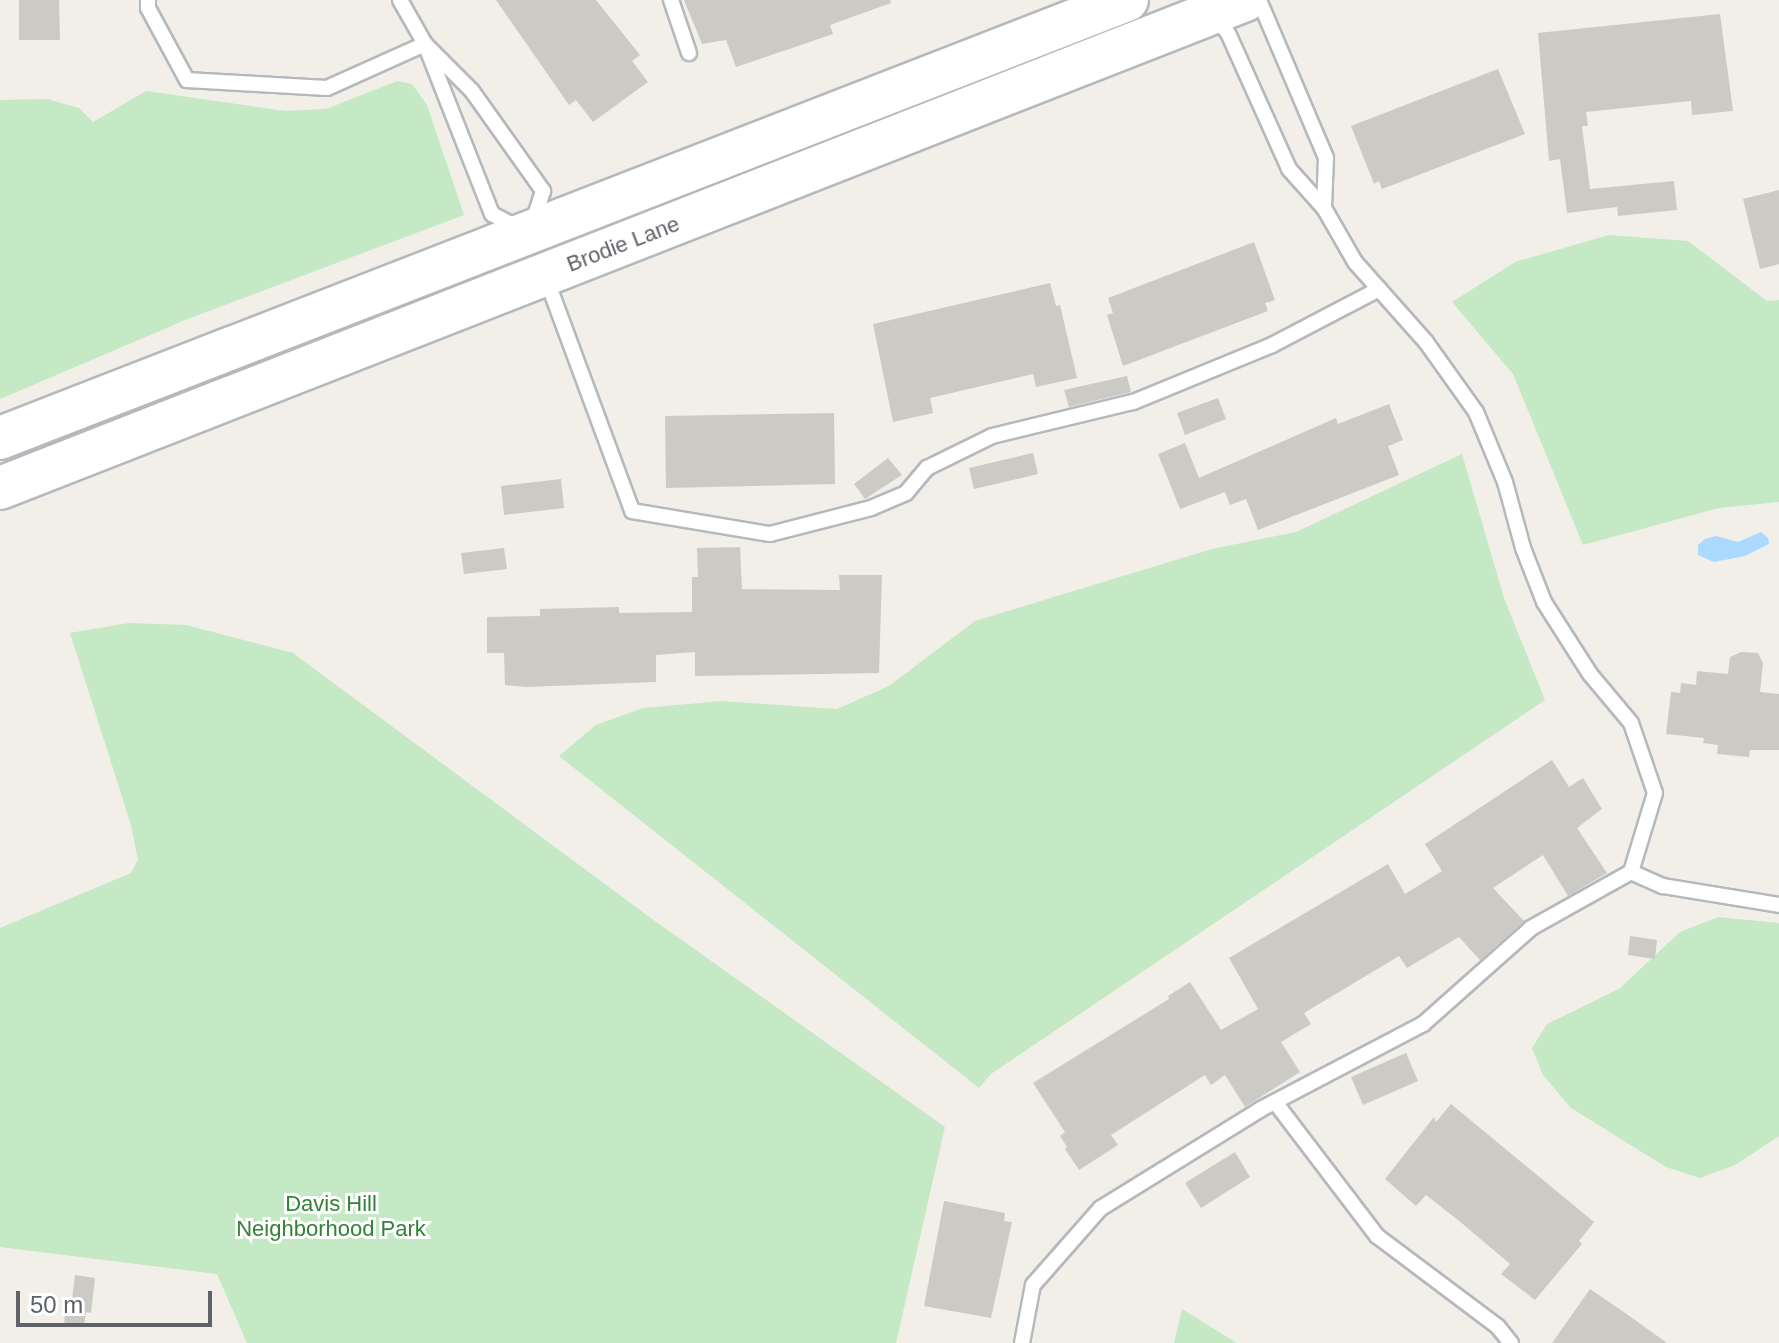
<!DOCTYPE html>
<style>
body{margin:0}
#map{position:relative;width:1779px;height:1343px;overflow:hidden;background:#f1efe8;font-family:Arial,sans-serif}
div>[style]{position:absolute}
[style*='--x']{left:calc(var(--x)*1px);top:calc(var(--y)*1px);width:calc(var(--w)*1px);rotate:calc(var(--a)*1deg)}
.green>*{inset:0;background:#c5e8c5}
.water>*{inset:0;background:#aadaff}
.building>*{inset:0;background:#cccac5}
.roads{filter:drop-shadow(2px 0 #b5b8bc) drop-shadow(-2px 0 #b5b8bc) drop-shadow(0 2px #b5b8bc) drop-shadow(0 -2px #b5b8bc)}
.service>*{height:14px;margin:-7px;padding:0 7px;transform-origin:7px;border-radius:7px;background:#fff}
.secondary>*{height:42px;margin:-21px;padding:0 21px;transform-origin:21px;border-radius:21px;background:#fff}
span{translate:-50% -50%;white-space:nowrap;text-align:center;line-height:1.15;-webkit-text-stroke:6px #fff;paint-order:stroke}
.street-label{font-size:22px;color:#5f6368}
.park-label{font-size:22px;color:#348238}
.scale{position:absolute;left:16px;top:1291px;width:196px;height:36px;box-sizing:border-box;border:4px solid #5f6368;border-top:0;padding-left:10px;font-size:24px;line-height:28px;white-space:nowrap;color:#5f6368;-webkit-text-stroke:6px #fff;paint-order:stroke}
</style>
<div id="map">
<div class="green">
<div style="clip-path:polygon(397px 81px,412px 84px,427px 105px,464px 215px,190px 318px,0 399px,0 100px,47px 99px,79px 108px,93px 122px,146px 91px,285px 111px,326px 109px)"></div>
<div style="clip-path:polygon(1609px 235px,1688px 241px,1767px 301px,1779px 300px,1779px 502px,1719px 508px,1583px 545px,1513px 374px,1452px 302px,1515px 262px)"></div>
<div style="clip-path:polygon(1462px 454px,1504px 598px,1545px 700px,991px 1074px,979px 1088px,559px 756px,596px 725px,643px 708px,722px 701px,837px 709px,889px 686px,975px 621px,1212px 549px,1296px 532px)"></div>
<div style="clip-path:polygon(129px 623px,186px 625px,293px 653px,648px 916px,945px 1127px,896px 1343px,247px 1343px,217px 1274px,0 1247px,0 928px,131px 873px,138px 860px,131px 825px,70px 633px)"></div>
<div style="clip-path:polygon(1718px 917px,1779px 923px,1779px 1136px,1735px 1165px,1700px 1178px,1666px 1167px,1571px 1108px,1543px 1075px,1532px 1048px,1547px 1024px,1619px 989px,1680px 932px)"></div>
<div style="clip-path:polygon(1182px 1309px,1237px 1343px,1174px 1343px)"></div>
</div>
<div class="water">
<div style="clip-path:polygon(1761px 532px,1768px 538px,1769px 544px,1745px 556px,1714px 562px,1698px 555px,1698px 545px,1705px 539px,1716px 536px,1738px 542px)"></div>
</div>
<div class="building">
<div style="clip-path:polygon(19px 0,59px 0,60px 40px,19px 40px)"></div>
<div style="clip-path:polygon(496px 0,596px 0,640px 55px,632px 61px,648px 82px,593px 122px,576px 100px,569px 105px)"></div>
<div style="clip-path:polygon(684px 0,890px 0,891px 3px,830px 25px,833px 34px,736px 67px,726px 40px,702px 44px)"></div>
<div style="clip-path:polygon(1720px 14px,1733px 111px,1692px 115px,1691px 101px,1586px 112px,1588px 126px,1582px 126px,1590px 189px,1674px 181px,1677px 210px,1618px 216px,1617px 207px,1567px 213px,1560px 159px,1549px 161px,1538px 33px)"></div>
<div style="clip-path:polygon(1498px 69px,1525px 134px,1382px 189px,1379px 181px,1374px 184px,1351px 126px)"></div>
<div style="clip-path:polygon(1779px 190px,1779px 264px,1760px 269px,1743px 199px)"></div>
<div style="clip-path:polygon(1254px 242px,1275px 300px,1265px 303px,1268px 311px,1123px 366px,1107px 315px,1113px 313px,1108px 298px)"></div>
<div style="clip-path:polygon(1050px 283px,1056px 306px,1060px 305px,1077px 378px,1036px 387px,1033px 374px,930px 398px,933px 413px,893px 422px,873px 324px)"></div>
<div style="clip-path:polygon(1127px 376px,1131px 392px,1069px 407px,1064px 390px)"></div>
<div style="clip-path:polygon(1218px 398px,1226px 419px,1185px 435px,1177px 413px)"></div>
<div style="clip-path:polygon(1389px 404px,1403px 440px,1388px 446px,1399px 475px,1258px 530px,1246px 499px,1230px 505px,1225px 492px,1180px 509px,1158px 454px,1185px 443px,1199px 478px,1336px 418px,1338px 424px)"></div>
<div style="clip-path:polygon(834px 413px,835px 484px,666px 488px,665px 416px)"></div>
<div style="clip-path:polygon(1033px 453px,1038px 474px,974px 489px,969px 468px)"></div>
<div style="clip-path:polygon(888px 458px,902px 475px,865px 499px,854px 484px)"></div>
<div style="clip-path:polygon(561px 479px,564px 508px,504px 515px,501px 486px)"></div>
<div style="clip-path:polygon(740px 547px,742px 589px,840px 590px,839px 575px,882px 575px,879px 673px,695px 676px,695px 652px,656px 655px,656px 682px,526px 687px,505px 685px,504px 653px,487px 653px,487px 617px,540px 616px,540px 609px,619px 607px,619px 613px,692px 612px,692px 577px,698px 577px,697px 548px)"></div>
<div style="clip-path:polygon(504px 548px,507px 569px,464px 574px,461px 553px)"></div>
<div style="clip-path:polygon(1741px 652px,1758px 653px,1763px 663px,1760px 692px,1779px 694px,1779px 750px,1750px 750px,1749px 757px,1717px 754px,1718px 745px,1703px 743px,1704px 738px,1666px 734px,1671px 692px,1680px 693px,1681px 683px,1696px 685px,1697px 671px,1728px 674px,1730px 657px)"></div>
<div style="clip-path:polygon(1552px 760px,1569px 787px,1583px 778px,1602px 809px,1577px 828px,1607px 873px,1568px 896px,1543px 855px,1493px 888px,1524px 921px,1480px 960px,1459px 937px,1407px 968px,1399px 956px,1304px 1013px,1311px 1024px,1281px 1042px,1300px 1072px,1245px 1107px,1225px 1075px,1211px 1085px,1205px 1075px,1111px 1135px,1118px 1145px,1079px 1170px,1065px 1149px,1067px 1147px,1060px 1136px,1065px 1132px,1033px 1083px,1169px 999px,1168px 996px,1190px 982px,1221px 1030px,1258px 1009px,1229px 958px,1388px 864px,1405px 894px,1442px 871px,1425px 844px)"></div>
<div style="clip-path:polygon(1630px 936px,1657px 940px,1655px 959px,1628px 955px)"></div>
<div style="clip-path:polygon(1406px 1053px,1418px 1081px,1363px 1105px,1351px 1077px)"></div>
<div style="clip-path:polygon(1451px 1104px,1594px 1222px,1579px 1241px,1582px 1244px,1535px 1300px,1501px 1274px,1510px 1264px,1458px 1220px,1426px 1195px,1416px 1206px,1385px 1179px,1434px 1117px,1436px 1122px)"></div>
<div style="clip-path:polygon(1235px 1152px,1250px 1177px,1201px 1208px,1185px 1183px)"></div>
<div style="clip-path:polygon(944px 1201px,1005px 1213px,1004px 1221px,1012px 1222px,991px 1318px,924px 1306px)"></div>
<div style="clip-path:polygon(75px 1275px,95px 1278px,91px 1313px,86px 1312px,84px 1326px,64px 1325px,66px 1300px,72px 1300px)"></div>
<div style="clip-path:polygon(1590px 1289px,1628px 1315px,1667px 1343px,1552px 1343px)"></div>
</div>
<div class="roads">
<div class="service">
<div style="--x:148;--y:0;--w:8;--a:90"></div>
<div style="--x:148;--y:8;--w:82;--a:61.6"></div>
<div style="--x:187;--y:80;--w:140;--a:3.3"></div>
<div style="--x:327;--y:88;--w:107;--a:-24.2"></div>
<div style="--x:400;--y:0;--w:51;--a:60.4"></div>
<div style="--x:425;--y:44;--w:183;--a:68.5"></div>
<div style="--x:492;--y:214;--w:32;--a:28"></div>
<div style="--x:671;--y:0;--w:56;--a:71.2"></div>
<div style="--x:1259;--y:0;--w:172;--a:67"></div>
<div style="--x:1326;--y:158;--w:50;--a:92.3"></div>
<div style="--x:1215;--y:14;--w:23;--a:56"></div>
<div style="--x:1228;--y:33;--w:149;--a:65.8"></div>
<div style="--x:1289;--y:169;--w:52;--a:48.1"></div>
<div style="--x:1324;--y:208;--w:62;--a:60.1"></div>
<div style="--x:1355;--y:262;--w:107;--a:48.4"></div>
<div style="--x:1426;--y:342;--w:86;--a:54.5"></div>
<div style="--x:1476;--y:412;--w:76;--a:67.5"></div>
<div style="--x:1505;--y:482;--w:68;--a:74.7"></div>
<div style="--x:1523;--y:548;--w:58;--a:68.7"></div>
<div style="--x:1544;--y:602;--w:85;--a:57.4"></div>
<div style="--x:1590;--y:674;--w:64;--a:50.1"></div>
<div style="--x:1631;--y:723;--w:74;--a:71.1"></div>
<div style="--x:1655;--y:793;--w:83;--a:106.9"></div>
<div style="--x:425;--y:44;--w:66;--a:45"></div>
<div style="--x:472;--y:91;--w:123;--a:54.6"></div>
<div style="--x:543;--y:191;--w:35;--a:108"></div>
<div style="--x:546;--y:278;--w:248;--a:69.7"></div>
<div style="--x:632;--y:511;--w:140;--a:9.5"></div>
<div style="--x:770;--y:534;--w:104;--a:-14.4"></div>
<div style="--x:871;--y:508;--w:38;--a:-23"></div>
<div style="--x:906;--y:493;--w:33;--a:-50"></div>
<div style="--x:927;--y:468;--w:72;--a:-26.2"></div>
<div style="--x:992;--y:436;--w:145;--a:-13.6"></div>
<div style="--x:1133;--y:402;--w:150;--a:-22.3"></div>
<div style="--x:1272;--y:345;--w:121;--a:-27.6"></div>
<div style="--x:1631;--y:872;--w:35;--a:24"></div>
<div style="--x:1663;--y:886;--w:118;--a:9.3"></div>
<div style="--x:1275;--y:1102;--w:168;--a:52.7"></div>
<div style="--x:1377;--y:1236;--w:151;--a:36.9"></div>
<div style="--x:1498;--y:1327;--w:21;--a:51"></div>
<div style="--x:1022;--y:1343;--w:59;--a:-79.3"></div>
<div style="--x:1033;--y:1285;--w:103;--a:-48.6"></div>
<div style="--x:1101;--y:1208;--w:188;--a:-31.7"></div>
<div style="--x:1261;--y:1109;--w:183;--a:-27.7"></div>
<div style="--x:1423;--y:1024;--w:144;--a:-41.6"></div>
<div style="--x:1531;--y:928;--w:115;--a:-29.2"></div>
</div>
<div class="secondary">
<div style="--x:0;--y:438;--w:1209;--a:-21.24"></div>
<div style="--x:0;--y:488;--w:1337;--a:-21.4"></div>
</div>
</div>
<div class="street-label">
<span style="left:623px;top:244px;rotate:-21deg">Brodie Lane</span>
</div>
<div class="park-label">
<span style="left:331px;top:1216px">Davis Hill<br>Neighborhood Park</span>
</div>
<div class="scale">50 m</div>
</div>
